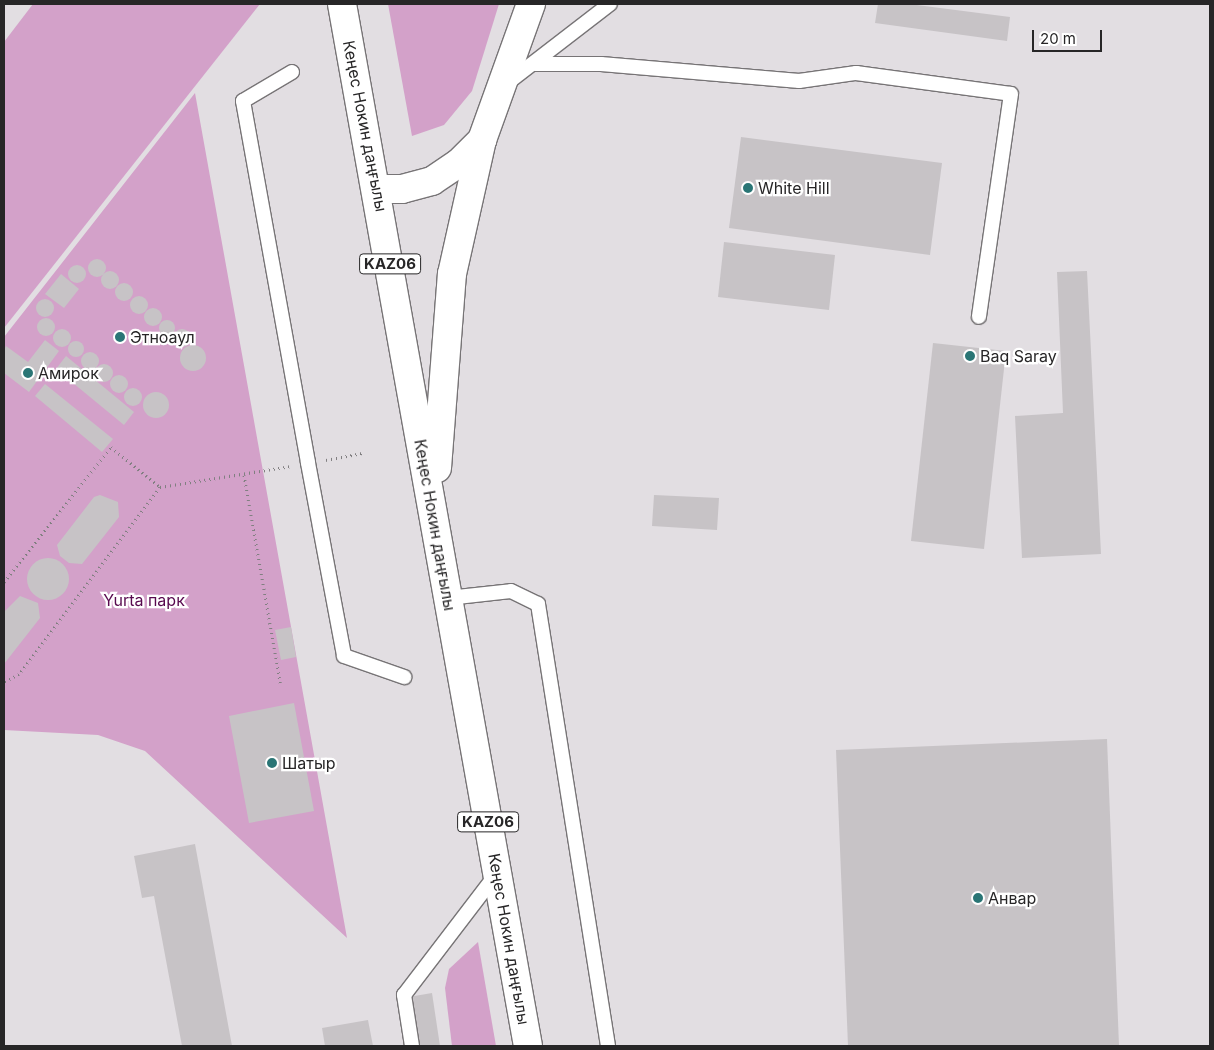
<!DOCTYPE html>
<meta charset="utf-8">
<style>
body{margin:0}
#map{position:relative;width:1214px;height:1050px;overflow:hidden;background:#e2dee2;font-family:Inter,sans-serif}
div>[style]{position:absolute}
[style*='--x']{left:calc(var(--x)*1px);top:calc(var(--y)*1px);width:calc(var(--w)*1px);rotate:calc(var(--a)*1deg)}
.green>*{inset:0;background:#d3a1c9}
.building>*{inset:0;background:#c7c3c6}
.round{border-radius:50%}
.path>*{height:3px;margin-top:-1.5px;transform-origin:0;background:repeating-linear-gradient(90deg,#817f81 0 1px,transparent 0 5px)}
.roads{filter:drop-shadow(1px 0 #777476) drop-shadow(-1px 0 #777476) drop-shadow(0 1px #777476) drop-shadow(0 -1px #777476)}
.service>*{height:14px;margin:-7px;padding:0 7px;transform-origin:7px;border-radius:7px;background:#fff}
.trunk>*{height:28px;margin:-14px;padding:0 14px;transform-origin:14px;border-radius:14px;background:#fff}
.dots>*{width:14px;height:14px;translate:-50% -50%;box-sizing:border-box;border:2px solid #fff;border-radius:50%}
span{translate:-50% -50%;white-space:nowrap;text-align:center;line-height:1.15;-webkit-text-stroke:4.5px #fff;paint-order:stroke}
.shield-label span{padding:1px 4px;background:#fff;border:1px solid;border-radius:4px;-webkit-text-stroke-width:0}
.shield-label{font-size:15px;color:#272627;font-weight:700}
.street-label{font-size:16px;color:#272627}
.poi-label{font-size:16px;color:#272627}
.left{translate:0 -50%;text-align:left}
.park-label{font-size:16px;color:#580a4f}
.frame{position:absolute;inset:0;border:5px solid #272627;pointer-events:none}
.scale{position:absolute;left:1032px;top:30px;width:70px;height:22px;box-sizing:border-box;border:2px solid #272627;border-top:0;padding-left:6px;font-size:15px;line-height:18px;white-space:nowrap;color:#272627;-webkit-text-stroke:4px #fff;paint-order:stroke}
</style>
<div id="map">
<div class="green">
<div style="clip-path:polygon(33px 4px,260px 4px,4px 328px,4px 42px)"></div>
<div style="clip-path:polygon(388px 4px,499px 4px,472px 91px,444px 125px,412px 136px)"></div>
<div style="clip-path:polygon(195px 93px,347px 938px,145px 751px,98px 735px,4px 730px,4px 337px)"></div>
<div style="clip-path:polygon(478px 942px,496px 1046px,452px 1046px,445px 988px,449px 969px)"></div>
</div>
<div class="building">
<div style="clip-path:polygon(878px 4px,909px 4px,1010px 17px,1007px 41px,875px 23px)"></div>
<div style="clip-path:polygon(741px 137px,942px 163px,930px 255px,729px 228px)"></div>
<div style="clip-path:polygon(724px 242px,835px 255px,829px 310px,718px 297px)"></div>
<div class="round" style="left:88px;top:259px;width:18px;height:18px"></div>
<div class="round" style="left:68px;top:265px;width:18px;height:18px"></div>
<div style="clip-path:polygon(1087px 271px,1101px 554px,1022px 558px,1015px 416px,1063px 413px,1057px 272px)"></div>
<div class="round" style="left:101px;top:271px;width:18px;height:18px"></div>
<div style="clip-path:polygon(61px 274px,79px 289px,64px 308px,45px 294px)"></div>
<div class="round" style="left:115px;top:283px;width:18px;height:18px"></div>
<div class="round" style="left:130px;top:296px;width:18px;height:18px"></div>
<div class="round" style="left:36px;top:299px;width:18px;height:18px"></div>
<div class="round" style="left:144px;top:308px;width:18px;height:18px"></div>
<div class="round" style="left:37px;top:318px;width:18px;height:18px"></div>
<div class="round" style="left:159px;top:320px;width:16px;height:16px"></div>
<div class="round" style="left:173px;top:329px;width:18px;height:18px"></div>
<div class="round" style="left:53px;top:329px;width:18px;height:18px"></div>
<div style="clip-path:polygon(45px 340px,59px 351px,29px 392px,4px 373px,4px 350px,6px 346px,28px 362px)"></div>
<div class="round" style="left:68px;top:341px;width:16px;height:16px"></div>
<div style="clip-path:polygon(933px 343px,1006px 351px,984px 549px,911px 541px)"></div>
<div class="round" style="left:180px;top:345px;width:26px;height:26px"></div>
<div class="round" style="left:81px;top:352px;width:18px;height:18px"></div>
<div style="clip-path:polygon(66px 356px,134px 412px,124px 425px,56px 369px)"></div>
<div class="round" style="left:95px;top:364px;width:18px;height:18px"></div>
<div class="round" style="left:110px;top:375px;width:18px;height:18px"></div>
<div style="clip-path:polygon(45px 384px,113px 439px,102px 452px,35px 396px)"></div>
<div class="round" style="left:124px;top:388px;width:18px;height:18px"></div>
<div class="round" style="left:143px;top:392px;width:26px;height:26px"></div>
<div style="clip-path:polygon(100px 495px,118px 502px,119px 517px,82px 564px,69px 563px,60px 556px,57px 545px,94px 497px)"></div>
<div style="clip-path:polygon(654px 495px,719px 498px,717px 530px,652px 526px)"></div>
<div class="round" style="left:27px;top:558px;width:42px;height:42px"></div>
<div style="clip-path:polygon(20px 596px,38px 603px,40px 618px,4px 664px,4px 612px)"></div>
<div style="clip-path:polygon(291px 627px,296px 657px,281px 660px,275px 630px)"></div>
<div style="clip-path:polygon(294px 703px,314px 811px,249px 823px,229px 716px)"></div>
<div style="clip-path:polygon(1107px 739px,1119px 1046px,848px 1046px,836px 750px)"></div>
<div style="clip-path:polygon(195px 844px,232px 1046px,182px 1046px,154px 896px,142px 898px,134px 856px)"></div>
<div style="clip-path:polygon(432px 993px,440px 1046px,405px 1046px,397px 999px)"></div>
<div style="clip-path:polygon(368px 1020px,373px 1046px,325px 1046px,322px 1028px)"></div>
</div>
<div class="path">
<div style="--x:326;--y:460;--w:37;--a:-11"></div>
<div style="--x:244;--y:475;--w:214;--a:80.1"></div>
<div style="--x:160;--y:487;--w:133;--a:-9.1"></div>
<div style="--x:4;--y:582;--w:172;--a:-51.6"></div>
<div style="--x:111;--y:447;--w:63;--a:39.2"></div>
<div style="--x:160;--y:487;--w:234;--a:127"></div>
<div style="--x:19;--y:674;--w:17;--a:152"></div>
</div>
<div class="roads">
<div class="service">
<div style="--x:535;--y:64;--w:66;--a:0"></div>
<div style="--x:601;--y:64;--w:199;--a:4.9"></div>
<div style="--x:799;--y:81;--w:58;--a:-8"></div>
<div style="--x:856;--y:73;--w:156;--a:7.7"></div>
<div style="--x:1011;--y:94;--w:225;--a:98.2"></div>
<div style="--x:292;--y:72;--w:57;--a:149.4"></div>
<div style="--x:243;--y:101;--w:368;--a:79.8"></div>
<div style="--x:308;--y:463;--w:196;--a:79.4"></div>
<div style="--x:344;--y:656;--w:64;--a:19.3"></div>
<div style="--x:506;--y:84;--w:131;--a:-37.6"></div>
<div style="--x:448;--y:598;--w:63;--a:-6.3"></div>
<div style="--x:511;--y:591;--w:30;--a:26"></div>
<div style="--x:538;--y:604;--w:448;--a:81"></div>
<div style="--x:412;--y:1046;--w:52;--a:-98.9"></div>
<div style="--x:404;--y:995;--w:150;--a:-52.6"></div>
</div>
<div class="trunk">
<div style="--x:342;--y:4;--w:1058;--a:79.88"></div>
<div style="--x:377;--y:189;--w:25;--a:0"></div>
<div style="--x:402;--y:189;--w:31;--a:-15"></div>
<div style="--x:432;--y:181;--w:32;--a:-34"></div>
<div style="--x:459;--y:163;--w:33;--a:-45"></div>
<div style="--x:437;--y:468;--w:195;--a:-85.6"></div>
<div style="--x:452;--y:274;--w:137;--a:-77.4"></div>
<div style="--x:482;--y:140;--w:145;--a:-70.2"></div>
</div>
</div>
<div class="dots">
<div style="left:748px;top:188px;background:#2a7575"></div>
<div style="left:120px;top:337px;background:#2a7575"></div>
<div style="left:970px;top:356px;background:#2a7575"></div>
<div style="left:28px;top:373px;background:#2a7575"></div>
<div style="left:272px;top:763px;background:#2a7575"></div>
<div style="left:978px;top:898px;background:#2a7575"></div>
</div>
<div class="shield-label">
<span style="left:390px;top:264px">KАZ06</span>
<span style="left:488px;top:822px">KАZ06</span>
</div>
<div class="street-label">
<span style="left:365px;top:126px;rotate:79deg">Кеңес Нокин даңғылы</span>
<span style="left:435px;top:525px;rotate:80deg">Кеңес Нокин даңғылы</span>
<span style="left:509px;top:939px;rotate:80deg">Кеңес Нокин даңғылы</span>
</div>
<div class="poi-label">
<span class="left" style="left:758px;top:188px">White Hill</span>
<span class="left" style="left:130px;top:337px">Этноаул</span>
<span class="left" style="left:980px;top:356px">Baq Saray</span>
<span class="left" style="left:38px;top:373px">Амирок</span>
<span class="left" style="left:282px;top:763px">Шатыр</span>
<span class="left" style="left:988px;top:898px">Анвар</span>
</div>
<div class="park-label">
<span style="left:144px;top:600px">Yurta парк</span>
</div>
<div class="frame"></div>
<div class="scale">20 m</div>
</div>
